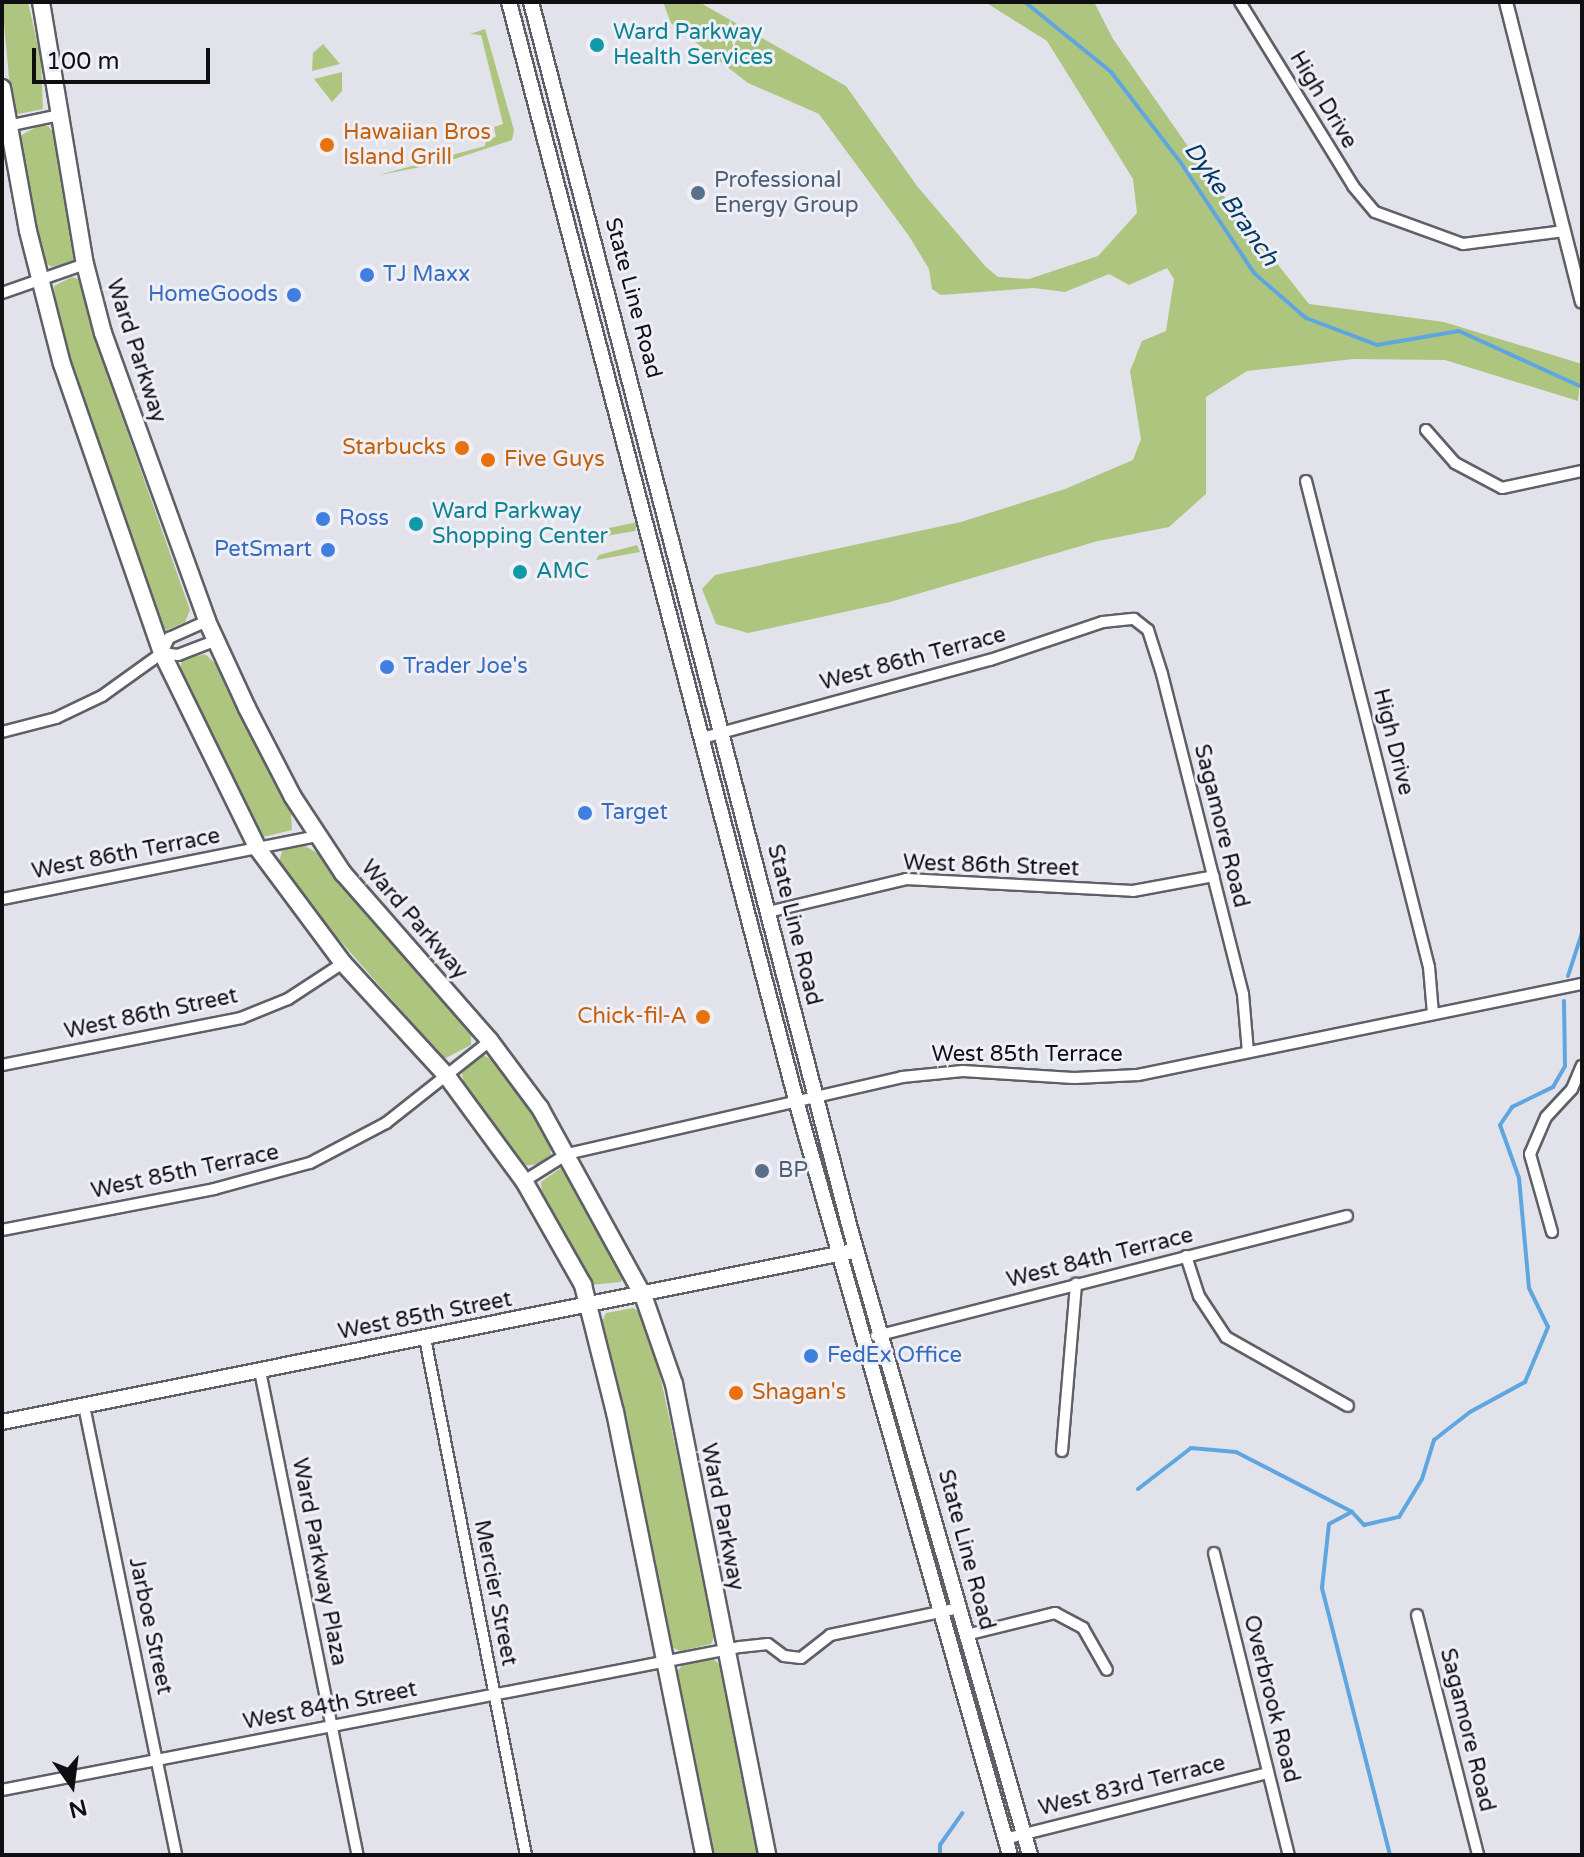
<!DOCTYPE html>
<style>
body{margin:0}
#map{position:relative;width:1584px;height:1857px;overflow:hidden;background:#e2e2eb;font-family:"Varela Round",sans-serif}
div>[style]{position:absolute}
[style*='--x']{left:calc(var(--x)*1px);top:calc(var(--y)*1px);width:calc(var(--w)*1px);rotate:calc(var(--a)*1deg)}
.green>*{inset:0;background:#aec57f}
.stream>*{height:4px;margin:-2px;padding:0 2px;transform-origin:2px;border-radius:2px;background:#5fa6e1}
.roads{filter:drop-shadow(2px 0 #5f6067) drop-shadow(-2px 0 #5f6067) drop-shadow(0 2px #5f6067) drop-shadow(0 -2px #5f6067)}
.minor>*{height:10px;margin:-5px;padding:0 5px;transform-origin:5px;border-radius:5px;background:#fff}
.tertiary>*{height:12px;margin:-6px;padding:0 6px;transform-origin:6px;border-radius:6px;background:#fff}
.secondary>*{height:14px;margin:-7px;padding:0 7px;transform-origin:7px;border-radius:7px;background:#fff}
.primary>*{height:16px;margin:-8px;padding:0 8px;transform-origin:8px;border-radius:8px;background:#fff}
.dots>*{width:22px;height:22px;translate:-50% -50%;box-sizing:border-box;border:4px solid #efeff8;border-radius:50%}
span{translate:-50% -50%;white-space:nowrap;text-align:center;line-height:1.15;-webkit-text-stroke:6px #efeff8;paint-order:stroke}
.culture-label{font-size:22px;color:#0d838f}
.left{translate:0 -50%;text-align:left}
.street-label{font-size:22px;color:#0f0f12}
.food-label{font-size:22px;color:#c56008}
.right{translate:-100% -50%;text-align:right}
.service-label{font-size:22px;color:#4e5e75}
.shop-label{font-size:22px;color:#366cbe}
.water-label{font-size:24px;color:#013b61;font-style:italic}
.frame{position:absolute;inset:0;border:4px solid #0f0f12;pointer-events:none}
.north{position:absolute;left:32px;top:1745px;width:80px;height:80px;-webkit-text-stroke:6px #efeff8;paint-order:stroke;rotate:166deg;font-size:22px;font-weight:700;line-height:32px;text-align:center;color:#0f0f12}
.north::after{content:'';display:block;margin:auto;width:28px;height:36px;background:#0f0f12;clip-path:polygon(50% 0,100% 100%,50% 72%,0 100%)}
.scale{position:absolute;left:32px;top:48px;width:178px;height:36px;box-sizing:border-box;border:4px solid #0f0f12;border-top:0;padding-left:10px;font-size:24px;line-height:28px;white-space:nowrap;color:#0f0f12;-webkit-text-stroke:6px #efeff8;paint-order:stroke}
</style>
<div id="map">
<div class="green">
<div style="clip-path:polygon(2px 2px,28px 2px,41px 60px,43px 109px,18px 114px,12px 110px)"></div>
<div style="clip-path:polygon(663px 2px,699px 2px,846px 86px,917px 186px,985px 266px,998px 277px,1029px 279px,1098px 256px,1137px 213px,1133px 179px,1047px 41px,985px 2px,1094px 2px,1113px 39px,1215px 185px,1309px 304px,1444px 322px,1582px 364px,1578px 401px,1445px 360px,1353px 359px,1247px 371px,1206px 397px,1206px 494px,1169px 527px,1098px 541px,890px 602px,748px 633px,716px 624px,702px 589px,715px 575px,961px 522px,1065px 489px,1133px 460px,1141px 439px,1130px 371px,1142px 341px,1166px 331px,1174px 279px,1167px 268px,1129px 285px,1109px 274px,1065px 292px,1034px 288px,941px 295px,932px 289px,929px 269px,909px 236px,819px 114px,748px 83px,671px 23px)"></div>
<div style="clip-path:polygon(485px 29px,514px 130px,512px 140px,442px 163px,379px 175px,485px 146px,486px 139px,496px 137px,494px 127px,503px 124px,481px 35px,470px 34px)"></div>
<div style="clip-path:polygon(323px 44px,340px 64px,312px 71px,313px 53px)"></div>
<div style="clip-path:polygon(342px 72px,342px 91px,332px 102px,314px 79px)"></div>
<div style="clip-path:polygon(38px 126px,48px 126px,54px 133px,76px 249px,73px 262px,52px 267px,40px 260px,18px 137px)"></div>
<div style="clip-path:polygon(72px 277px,84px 281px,114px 394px,190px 610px,185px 622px,167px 630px,159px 626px,115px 503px,56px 317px,54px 286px)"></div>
<div style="clip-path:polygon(638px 522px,635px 531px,593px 538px,609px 528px)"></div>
<div style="clip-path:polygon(637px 545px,640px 552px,596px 560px,599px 555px)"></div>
<div style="clip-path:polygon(205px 654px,218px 666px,291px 811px,292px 830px,263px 837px,221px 760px,180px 672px,182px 660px)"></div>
<div style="clip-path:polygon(303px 845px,319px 854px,471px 1033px,471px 1045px,444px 1059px,314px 911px,279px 861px,283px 849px)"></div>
<div style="clip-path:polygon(483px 1055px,496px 1062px,551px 1140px,551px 1155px,538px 1164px,523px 1166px,465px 1086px,461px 1071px)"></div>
<div style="clip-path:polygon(561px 1168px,568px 1169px,625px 1277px,620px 1282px,591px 1285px,542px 1197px,541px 1182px)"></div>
<div style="clip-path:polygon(633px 1308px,644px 1314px,656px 1357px,716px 1633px,711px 1644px,681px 1651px,670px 1647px,602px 1321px,606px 1313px)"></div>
<div style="clip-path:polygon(713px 1659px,723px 1667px,761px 1855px,714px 1855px,676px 1673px,683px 1664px)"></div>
</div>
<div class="stream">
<div style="--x:1025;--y:2;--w:111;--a:39.1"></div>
<div style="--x:1111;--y:72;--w:115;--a:52.4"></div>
<div style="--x:1181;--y:163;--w:132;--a:56.4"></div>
<div style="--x:1254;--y:273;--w:69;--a:40.9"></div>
<div style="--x:1306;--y:318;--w:76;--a:20.8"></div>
<div style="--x:1377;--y:345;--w:83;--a:-9.7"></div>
<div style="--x:1459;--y:331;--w:135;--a:24.5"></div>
<div style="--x:1568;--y:976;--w:45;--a:-72"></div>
<div style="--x:1138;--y:1489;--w:67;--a:-37.7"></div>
<div style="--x:1191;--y:1448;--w:45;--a:5.1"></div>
<div style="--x:1236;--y:1452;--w:131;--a:27.3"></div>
<div style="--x:940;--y:1855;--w:10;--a:-90"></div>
<div style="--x:940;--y:1845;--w:39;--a:-55"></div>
<div style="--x:1390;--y:1855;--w:276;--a:-104.3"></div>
<div style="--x:1322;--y:1588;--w:64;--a:-83.8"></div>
<div style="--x:1329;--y:1524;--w:26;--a:-28"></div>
<div style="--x:1352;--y:1512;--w:18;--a:47"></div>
<div style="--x:1364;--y:1525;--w:36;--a:-13"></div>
<div style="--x:1399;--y:1517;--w:44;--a:-58.8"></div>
<div style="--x:1422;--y:1479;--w:41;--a:-72.9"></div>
<div style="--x:1434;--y:1440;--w:46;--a:-37.9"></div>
<div style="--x:1470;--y:1412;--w:63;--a:-28.6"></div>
<div style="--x:1525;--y:1382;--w:60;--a:-67.3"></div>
<div style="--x:1548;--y:1327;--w:43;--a:-116"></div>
<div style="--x:1529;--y:1288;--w:110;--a:-95.2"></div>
<div style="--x:1519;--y:1178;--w:56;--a:-109.7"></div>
<div style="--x:1500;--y:1125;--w:22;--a:-56"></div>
<div style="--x:1512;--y:1107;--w:46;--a:-26"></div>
<div style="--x:1553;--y:1087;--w:24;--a:-60"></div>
<div style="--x:1565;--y:1066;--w:65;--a:-90.9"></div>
</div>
<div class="roads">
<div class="minor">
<div style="--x:1240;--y:2;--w:216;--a:58.4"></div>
<div style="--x:1353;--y:186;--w:34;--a:50"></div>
<div style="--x:1375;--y:212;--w:94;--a:20"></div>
<div style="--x:1463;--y:244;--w:102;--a:-7.3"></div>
<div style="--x:7;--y:126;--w:53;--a:-11.9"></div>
<div style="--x:2;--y:293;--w:88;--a:-19.3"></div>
<div style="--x:1426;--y:430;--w:44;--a:48.7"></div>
<div style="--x:1455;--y:463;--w:53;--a:28"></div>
<div style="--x:1502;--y:488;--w:82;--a:-12"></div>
<div style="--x:1306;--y:481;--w:501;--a:75.8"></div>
<div style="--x:1429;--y:967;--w:47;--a:85.1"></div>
<div style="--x:162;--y:653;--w:16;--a:7"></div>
<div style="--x:178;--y:655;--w:42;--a:-21"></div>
<div style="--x:2;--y:732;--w:56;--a:-14.5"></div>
<div style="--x:56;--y:718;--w:51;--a:-25.6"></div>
<div style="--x:102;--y:696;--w:74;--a:-35.6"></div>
<div style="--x:162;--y:653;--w:17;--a:-65"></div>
<div style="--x:169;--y:638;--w:42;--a:-24.1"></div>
<div style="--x:702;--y:738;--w:298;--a:-15.2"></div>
<div style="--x:990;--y:660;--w:119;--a:-18.6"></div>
<div style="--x:1103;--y:622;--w:31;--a:-6"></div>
<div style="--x:1134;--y:619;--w:18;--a:38"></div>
<div style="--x:1148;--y:630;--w:46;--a:72.3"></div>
<div style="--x:1162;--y:674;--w:330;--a:75.8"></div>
<div style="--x:1243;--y:994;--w:58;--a:85.1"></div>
<div style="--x:2;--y:899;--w:321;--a:-11.3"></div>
<div style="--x:768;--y:912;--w:142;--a:-13.4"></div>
<div style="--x:906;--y:879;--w:227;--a:3"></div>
<div style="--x:1133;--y:891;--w:82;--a:-10.5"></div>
<div style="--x:2;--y:1065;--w:244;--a:-11.1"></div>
<div style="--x:241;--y:1018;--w:51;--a:-22"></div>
<div style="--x:288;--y:999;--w:66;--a:-33.2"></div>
<div style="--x:524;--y:1181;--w:51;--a:-32.1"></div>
<div style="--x:567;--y:1154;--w:344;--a:-12.9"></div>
<div style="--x:902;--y:1077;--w:61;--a:-5.6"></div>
<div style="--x:963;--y:1071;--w:112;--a:3.6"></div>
<div style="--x:1075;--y:1078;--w:63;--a:-2.7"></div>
<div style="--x:1138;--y:1075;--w:453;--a:-11.6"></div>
<div style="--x:2;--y:1230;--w:216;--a:-10.9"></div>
<div style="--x:214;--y:1189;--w:99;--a:-15.2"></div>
<div style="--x:310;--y:1163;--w:86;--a:-27.8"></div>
<div style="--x:386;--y:1123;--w:132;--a:-38.3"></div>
<div style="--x:1552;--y:1232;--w:81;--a:-105.8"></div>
<div style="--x:1530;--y:1154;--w:40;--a:-66.6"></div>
<div style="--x:1546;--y:1117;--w:38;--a:-47"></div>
<div style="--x:1572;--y:1089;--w:25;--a:-67"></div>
<div style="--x:1186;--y:1256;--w:42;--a:72"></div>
<div style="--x:1199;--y:1296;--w:49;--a:56.6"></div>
<div style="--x:1226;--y:1337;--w:140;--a:29.5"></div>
<div style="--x:876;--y:1336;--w:486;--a:-14.3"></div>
<div style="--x:425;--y:1338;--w:527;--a:78.95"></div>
<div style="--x:260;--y:1371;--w:494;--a:78.6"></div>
<div style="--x:84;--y:1406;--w:458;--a:78.4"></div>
<div style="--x:1062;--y:1451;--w:168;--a:-85.2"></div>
<div style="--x:1214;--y:1553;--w:311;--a:76.1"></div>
<div style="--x:1417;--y:1615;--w:248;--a:75.7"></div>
<div style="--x:966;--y:1635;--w:92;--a:-13.9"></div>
<div style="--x:1055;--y:1613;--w:32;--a:28"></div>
<div style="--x:1083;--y:1628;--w:48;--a:60.3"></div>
<div style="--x:2;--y:1790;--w:752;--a:-10.97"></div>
<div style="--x:740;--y:1647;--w:28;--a:-6"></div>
<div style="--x:768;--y:1644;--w:20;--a:37"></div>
<div style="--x:784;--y:1656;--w:17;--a:7"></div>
<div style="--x:801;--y:1658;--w:37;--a:-38"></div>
<div style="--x:830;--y:1635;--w:132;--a:-11.8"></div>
<div style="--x:1005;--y:1839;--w:271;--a:-14.1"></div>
</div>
<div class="tertiary">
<div style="--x:1506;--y:2;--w:309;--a:75.8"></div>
</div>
<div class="secondary">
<div style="--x:509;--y:2;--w:1139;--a:75.35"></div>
<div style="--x:797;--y:1104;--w:781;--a:74.17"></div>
<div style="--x:531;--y:2;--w:1271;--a:75.42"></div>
<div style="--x:851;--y:1232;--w:648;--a:73.97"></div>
<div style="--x:2;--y:1422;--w:863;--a:-11.36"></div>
</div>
<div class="primary">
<div style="--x:41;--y:2;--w:266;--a:80.5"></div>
<div style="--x:85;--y:264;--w:71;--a:75.4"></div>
<div style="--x:103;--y:333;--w:306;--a:70.1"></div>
<div style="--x:207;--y:621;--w:96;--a:65.3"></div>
<div style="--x:247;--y:708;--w:100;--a:62.7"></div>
<div style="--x:293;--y:797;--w:91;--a:56.7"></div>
<div style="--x:343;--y:873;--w:223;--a:48.8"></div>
<div style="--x:490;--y:1041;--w:84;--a:53.3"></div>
<div style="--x:540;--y:1108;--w:213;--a:61.2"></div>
<div style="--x:643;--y:1295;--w:94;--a:70.8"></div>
<div style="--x:674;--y:1384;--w:480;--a:78.8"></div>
<div style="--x:2;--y:88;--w:145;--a:79.7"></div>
<div style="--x:28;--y:231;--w:137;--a:75.7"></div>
<div style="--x:62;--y:364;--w:306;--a:70.9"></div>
<div style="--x:162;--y:653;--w:218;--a:63.9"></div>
<div style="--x:258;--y:849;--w:142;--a:53.3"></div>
<div style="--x:343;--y:963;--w:152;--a:47.4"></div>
<div style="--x:446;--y:1075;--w:132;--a:53.7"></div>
<div style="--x:524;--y:1181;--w:120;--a:60.4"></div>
<div style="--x:583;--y:1285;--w:131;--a:75.9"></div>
<div style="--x:615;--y:1412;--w:452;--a:78.6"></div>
</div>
</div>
<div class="dots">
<div style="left:597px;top:45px;background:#0f9aa8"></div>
<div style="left:327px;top:145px;background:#e8710a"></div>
<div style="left:698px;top:193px;background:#5c6f8a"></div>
<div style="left:367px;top:275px;background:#3f7fe0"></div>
<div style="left:294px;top:295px;background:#3f7fe0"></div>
<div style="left:462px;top:448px;background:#e8710a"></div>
<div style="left:488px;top:460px;background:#e8710a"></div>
<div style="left:323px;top:519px;background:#3f7fe0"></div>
<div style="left:416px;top:524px;background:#0f9aa8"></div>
<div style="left:328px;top:550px;background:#3f7fe0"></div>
<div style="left:520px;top:572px;background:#0f9aa8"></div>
<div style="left:387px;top:667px;background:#3f7fe0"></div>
<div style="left:585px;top:813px;background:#3f7fe0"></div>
<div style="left:703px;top:1017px;background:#e8710a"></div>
<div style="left:762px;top:1171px;background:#5c6f8a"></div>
<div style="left:811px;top:1356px;background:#3f7fe0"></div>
<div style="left:736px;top:1393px;background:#e8710a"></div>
</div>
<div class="culture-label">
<span class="left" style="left:613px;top:45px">Ward Parkway<br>Health Services</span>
<span class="left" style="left:432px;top:524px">Ward Parkway<br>Shopping Center</span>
<span class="left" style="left:536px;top:572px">AMC</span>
</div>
<div class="street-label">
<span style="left:1323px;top:100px;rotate:59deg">High Drive</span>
<span style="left:633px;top:298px;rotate:75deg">State Line Road</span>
<span style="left:136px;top:351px;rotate:72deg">Ward Parkway</span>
<span style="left:913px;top:659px;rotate:-15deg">West 86th Terrace</span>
<span style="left:1393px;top:742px;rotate:76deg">High Drive</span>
<span style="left:1221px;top:826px;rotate:76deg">Sagamore Road</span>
<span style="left:126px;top:854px;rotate:-11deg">West 86th Terrace</span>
<span style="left:991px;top:866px;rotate:2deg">West 86th Street</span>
<span style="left:414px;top:920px;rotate:49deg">Ward Parkway</span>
<span style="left:794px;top:925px;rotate:76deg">State Line Road</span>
<span style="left:151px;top:1014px;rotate:-12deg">West 86th Street</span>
<span style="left:1027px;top:1055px">West 85th Terrace</span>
<span style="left:185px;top:1172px;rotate:-12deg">West 85th Terrace</span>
<span style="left:1100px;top:1258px;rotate:-14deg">West 84th Terrace</span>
<span style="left:425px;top:1316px;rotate:-11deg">West 85th Street</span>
<span style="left:722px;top:1517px;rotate:79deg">Ward Parkway</span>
<span style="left:966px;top:1550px;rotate:75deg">State Line Road</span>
<span style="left:319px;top:1562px;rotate:79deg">Ward Parkway Plaza</span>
<span style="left:495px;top:1593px;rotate:79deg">Mercier Street</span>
<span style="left:150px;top:1626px;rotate:78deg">Jarboe Street</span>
<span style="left:1271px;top:1699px;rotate:76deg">Overbrook Road</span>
<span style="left:330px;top:1706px;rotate:-11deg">West 84th Street</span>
<span style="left:1467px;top:1730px;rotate:76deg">Sagamore Road</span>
<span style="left:1132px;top:1786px;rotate:-14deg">West 83rd Terrace</span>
</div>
<div class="food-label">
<span class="left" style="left:343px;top:145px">Hawaiian Bros<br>Island Grill</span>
<span class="right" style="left:446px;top:448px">Starbucks</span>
<span class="left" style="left:504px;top:460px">Five Guys</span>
<span class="right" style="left:687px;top:1017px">Chick-fil-A</span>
<span class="left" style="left:752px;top:1393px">Shagan's</span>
</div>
<div class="service-label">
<span class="left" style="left:714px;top:193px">Professional<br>Energy Group</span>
<span class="left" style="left:778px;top:1171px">BP</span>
</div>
<div class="shop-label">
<span class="left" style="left:383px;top:275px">TJ Maxx</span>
<span class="right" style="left:278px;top:295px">HomeGoods</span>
<span class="left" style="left:339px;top:519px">Ross</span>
<span class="right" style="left:312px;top:550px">PetSmart</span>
<span class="left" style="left:403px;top:667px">Trader Joe's</span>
<span class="left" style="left:601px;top:813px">Target</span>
<span class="left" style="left:827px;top:1356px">FedEx Office</span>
</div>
<div class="water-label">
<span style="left:1231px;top:204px;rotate:55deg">Dyke Branch</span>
</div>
<div class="frame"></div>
<div class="north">N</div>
<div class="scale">100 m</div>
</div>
